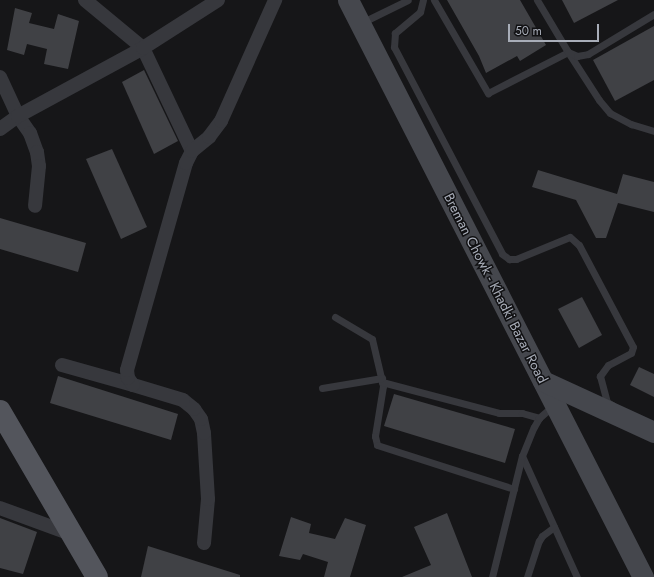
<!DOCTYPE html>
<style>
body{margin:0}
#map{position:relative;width:654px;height:577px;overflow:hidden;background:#161618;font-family:Jost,sans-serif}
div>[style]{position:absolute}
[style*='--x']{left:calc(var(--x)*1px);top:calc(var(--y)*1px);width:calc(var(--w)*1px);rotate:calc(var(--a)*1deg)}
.building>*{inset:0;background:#404145}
.service>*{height:7px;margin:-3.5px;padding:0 3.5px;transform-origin:3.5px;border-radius:3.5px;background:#37383d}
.minor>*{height:14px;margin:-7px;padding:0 7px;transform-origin:7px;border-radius:7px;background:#37383d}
.secondary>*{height:21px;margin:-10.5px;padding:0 10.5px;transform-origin:10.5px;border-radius:10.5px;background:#45474d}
.primary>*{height:22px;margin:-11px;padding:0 11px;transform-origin:11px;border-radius:11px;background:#53555c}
span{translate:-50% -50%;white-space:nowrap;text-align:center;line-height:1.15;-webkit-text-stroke:3px #111113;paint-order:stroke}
.street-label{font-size:14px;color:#a8adb8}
.scale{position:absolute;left:508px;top:24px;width:91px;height:18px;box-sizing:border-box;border:2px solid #a8adb8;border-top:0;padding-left:5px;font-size:12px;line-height:14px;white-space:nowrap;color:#a8adb8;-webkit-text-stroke:3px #111113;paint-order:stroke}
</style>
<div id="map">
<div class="building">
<div style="clip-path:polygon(447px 0,520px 0,546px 45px,520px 61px,517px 56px,486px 73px,479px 56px)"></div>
<div style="clip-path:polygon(562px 0,618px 0,574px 23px)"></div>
<div style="clip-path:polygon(15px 8px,32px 13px,29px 23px,54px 29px,58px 14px,79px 21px,68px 69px,44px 64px,47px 49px,27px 44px,24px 55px,7px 50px)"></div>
<div style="clip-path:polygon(654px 26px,654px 80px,615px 101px,593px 60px)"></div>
<div style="clip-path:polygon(144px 70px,178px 141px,154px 154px,122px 82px)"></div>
<div style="clip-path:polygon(112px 149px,147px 227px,121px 239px,86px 159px)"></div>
<div style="clip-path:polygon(538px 170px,617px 194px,623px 174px,654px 182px,654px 212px,618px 203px,606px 238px,596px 238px,576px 200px,532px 187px)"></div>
<div style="clip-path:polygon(0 218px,86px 243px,78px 272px,0 249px)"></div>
<div style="clip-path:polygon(582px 297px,602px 335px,579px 348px,558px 309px)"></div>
<div style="clip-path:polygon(639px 367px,654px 374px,654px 397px,630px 385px)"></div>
<div style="clip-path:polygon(58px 376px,178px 414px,171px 440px,50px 403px)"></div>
<div style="clip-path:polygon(394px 394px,515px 429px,505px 463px,384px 426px)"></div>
<div style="clip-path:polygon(447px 513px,472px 577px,402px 577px,431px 565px,414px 527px)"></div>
<div style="clip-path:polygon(291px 517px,311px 524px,309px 533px,335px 539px,345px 518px,366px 525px,350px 577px,324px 577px,328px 562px,303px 554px,300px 560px,279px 556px)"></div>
<div style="clip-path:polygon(0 518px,37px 532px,23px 574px,0 568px)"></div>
<div style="clip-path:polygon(148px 546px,240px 575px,240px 577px,141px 577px)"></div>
</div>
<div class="service">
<div style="--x:423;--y:0;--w:12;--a:104"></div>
<div style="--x:420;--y:12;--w:33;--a:140"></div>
<div style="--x:395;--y:33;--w:14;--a:94"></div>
<div style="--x:394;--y:47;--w:233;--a:62.4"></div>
<div style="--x:502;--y:254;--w:9;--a:36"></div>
<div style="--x:509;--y:259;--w:7;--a:0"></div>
<div style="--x:516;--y:259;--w:58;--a:-22.2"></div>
<div style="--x:570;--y:237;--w:12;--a:42"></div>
<div style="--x:579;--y:245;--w:115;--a:62.1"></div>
<div style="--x:633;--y:347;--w:6;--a:108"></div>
<div style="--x:631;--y:353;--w:26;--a:152"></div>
<div style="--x:608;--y:365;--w:14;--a:126"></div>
<div style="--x:600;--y:376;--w:27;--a:75"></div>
<div style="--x:607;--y:402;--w:6;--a:31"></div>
<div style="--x:434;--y:0;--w:108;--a:59.9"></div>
<div style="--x:488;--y:93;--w:90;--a:-27.1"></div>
<div style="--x:568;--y:52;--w:57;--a:57.1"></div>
<div style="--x:599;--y:100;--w:17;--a:50"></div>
<div style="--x:610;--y:113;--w:24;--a:28"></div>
<div style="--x:631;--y:124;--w:24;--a:17"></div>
<div style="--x:537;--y:0;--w:61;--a:59.2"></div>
<div style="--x:568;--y:52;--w:10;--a:24"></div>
<div style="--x:577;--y:56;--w:11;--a:-10"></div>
<div style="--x:588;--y:54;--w:77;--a:-31.2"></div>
<div style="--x:361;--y:23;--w:52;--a:-26.1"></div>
<div style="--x:335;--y:317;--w:43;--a:30.7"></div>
<div style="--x:372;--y:339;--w:48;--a:76.8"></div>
<div style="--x:383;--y:386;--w:51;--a:99.1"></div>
<div style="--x:375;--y:436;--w:9;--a:77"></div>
<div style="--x:377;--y:445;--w:144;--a:17.8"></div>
<div style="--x:382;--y:382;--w:121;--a:14.8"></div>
<div style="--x:499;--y:413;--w:23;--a:0"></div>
<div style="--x:522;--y:413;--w:18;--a:16"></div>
<div style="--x:322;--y:388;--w:61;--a:-9.5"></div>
<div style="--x:522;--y:456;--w:133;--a:65.6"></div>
<div style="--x:492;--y:577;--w:125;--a:-76.1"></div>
<div style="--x:522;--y:456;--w:31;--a:-68"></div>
<div style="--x:534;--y:427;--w:10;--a:-61"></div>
<div style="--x:539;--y:418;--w:18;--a:-41"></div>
<div style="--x:527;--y:577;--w:38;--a:-72"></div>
<div style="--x:539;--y:541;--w:6;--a:-59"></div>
<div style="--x:542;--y:536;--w:15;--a:-37"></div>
</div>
<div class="minor">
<div style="--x:85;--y:0;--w:75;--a:39.6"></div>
<div style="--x:143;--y:48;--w:114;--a:64.6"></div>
<div style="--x:0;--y:77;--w:43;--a:65.2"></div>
<div style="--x:18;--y:116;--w:21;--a:55"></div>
<div style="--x:30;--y:133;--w:20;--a:70"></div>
<div style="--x:37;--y:152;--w:14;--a:82"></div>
<div style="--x:39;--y:166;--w:40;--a:95.7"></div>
<div style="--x:0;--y:129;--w:22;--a:-36"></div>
<div style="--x:18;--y:116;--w:142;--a:-28.5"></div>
<div style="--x:143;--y:48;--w:89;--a:-32.6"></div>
<div style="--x:62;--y:365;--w:74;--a:15.7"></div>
<div style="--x:0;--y:508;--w:76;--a:20.1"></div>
<div style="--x:204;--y:543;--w:44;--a:-84.8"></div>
<div style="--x:208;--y:499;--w:66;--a:-93.5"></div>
<div style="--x:204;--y:433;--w:14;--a:-102"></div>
<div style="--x:201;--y:419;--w:12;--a:-125"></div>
<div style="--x:194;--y:409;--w:14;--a:-141"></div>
<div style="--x:183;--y:400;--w:52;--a:-163.3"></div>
<div style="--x:133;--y:385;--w:9;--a:-126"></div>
<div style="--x:128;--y:378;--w:8;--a:-97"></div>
<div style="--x:127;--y:370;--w:215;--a:-74.1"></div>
<div style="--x:186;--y:163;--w:13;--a:-63"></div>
<div style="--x:192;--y:151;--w:22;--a:-39"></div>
<div style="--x:209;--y:137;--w:20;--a:-53"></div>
<div style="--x:221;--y:121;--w:133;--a:-65.9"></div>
</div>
<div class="secondary">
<div style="--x:348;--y:0;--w:648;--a:62.92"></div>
<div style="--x:543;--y:381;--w:122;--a:24.7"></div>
</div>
<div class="primary">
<div style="--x:0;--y:411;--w:192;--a:59.7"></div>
</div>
<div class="street-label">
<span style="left:496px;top:288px;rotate:63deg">Breman Chowk - Khadki Bazar Road</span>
</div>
<div class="scale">50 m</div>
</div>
